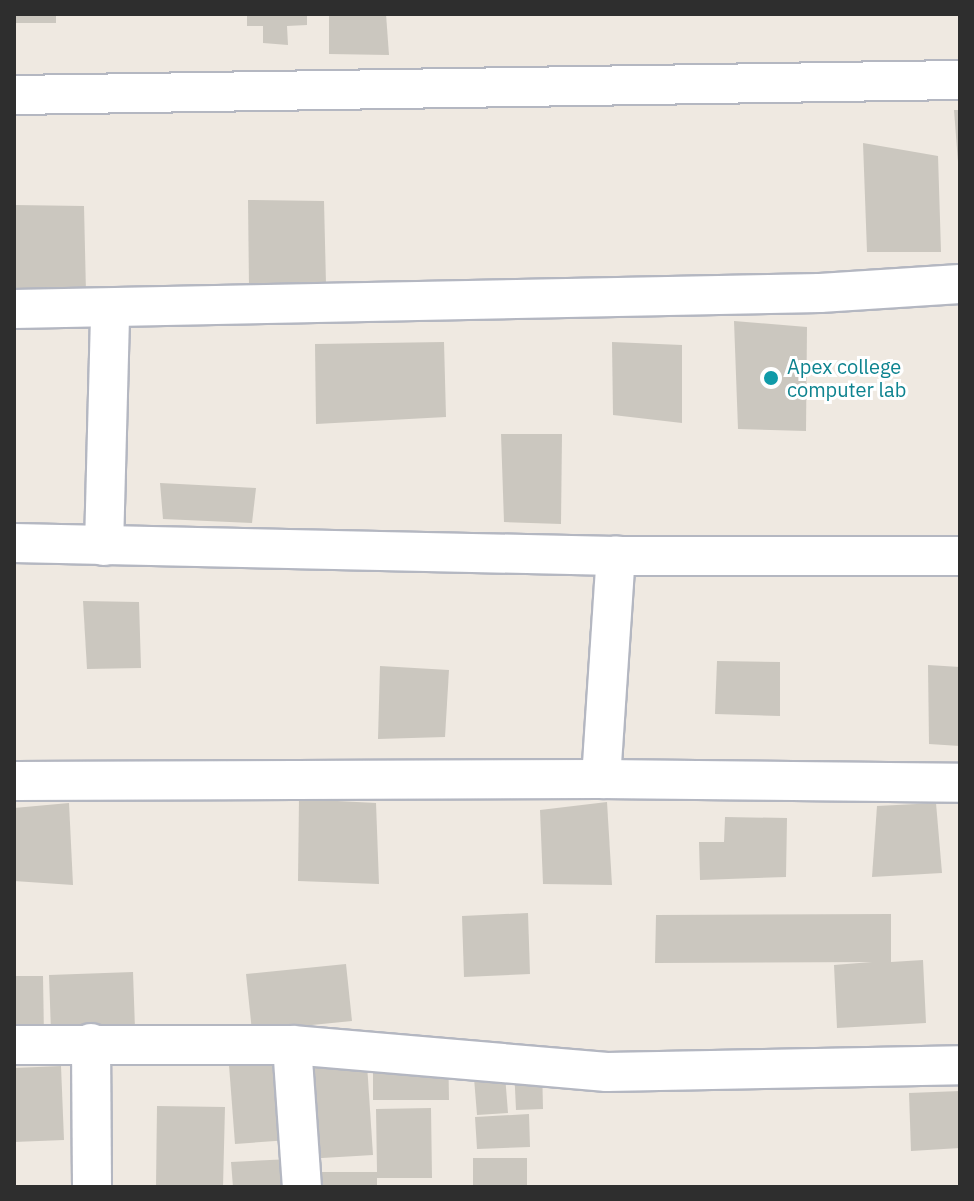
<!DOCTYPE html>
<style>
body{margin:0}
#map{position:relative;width:974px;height:1201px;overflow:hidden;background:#efe9e1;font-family:"IBM Plex Sans",sans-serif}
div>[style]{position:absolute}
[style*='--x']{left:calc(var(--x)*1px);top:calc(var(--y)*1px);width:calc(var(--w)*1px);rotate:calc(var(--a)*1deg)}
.building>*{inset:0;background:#cbc7bf}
.roads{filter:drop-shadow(2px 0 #b4b7c1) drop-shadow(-2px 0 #b4b7c1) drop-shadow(0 2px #b4b7c1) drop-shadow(0 -2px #b4b7c1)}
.minor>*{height:38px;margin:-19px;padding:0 19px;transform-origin:19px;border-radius:19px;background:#fff}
.dots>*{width:22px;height:22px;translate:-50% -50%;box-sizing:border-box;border:4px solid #fff;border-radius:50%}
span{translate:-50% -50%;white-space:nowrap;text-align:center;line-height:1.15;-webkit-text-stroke:6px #fff;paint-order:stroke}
.culture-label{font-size:20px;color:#0d838f}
.left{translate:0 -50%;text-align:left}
.frame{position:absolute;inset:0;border:16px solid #2e2e2e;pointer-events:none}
</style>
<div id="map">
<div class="building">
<div style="clip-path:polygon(14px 14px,56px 14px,56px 23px,14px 23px)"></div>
<div style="clip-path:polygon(247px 14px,307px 14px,307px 25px,287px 26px,288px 45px,263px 43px,263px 26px,247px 26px)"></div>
<div style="clip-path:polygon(329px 14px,386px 14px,389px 55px,329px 54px)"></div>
<div style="clip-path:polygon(954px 110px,960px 110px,960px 162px,958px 162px)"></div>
<div style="clip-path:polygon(863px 143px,938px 156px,941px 252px,867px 252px)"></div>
<div style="clip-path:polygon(248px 200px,324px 201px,326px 284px,249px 287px)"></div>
<div style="clip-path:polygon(14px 205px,84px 206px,86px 293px,14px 295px)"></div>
<div style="clip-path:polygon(734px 321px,807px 327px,806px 431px,738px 429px)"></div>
<div style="clip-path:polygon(444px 342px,446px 417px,316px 424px,315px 344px)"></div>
<div style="clip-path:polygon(612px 342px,682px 345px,682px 423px,613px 415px)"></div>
<div style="clip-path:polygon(501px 434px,562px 434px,561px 524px,504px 522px)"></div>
<div style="clip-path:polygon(160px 483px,256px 488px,252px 523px,163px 519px)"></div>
<div style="clip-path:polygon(83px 601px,139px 602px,141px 668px,87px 669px)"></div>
<div style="clip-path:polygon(717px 661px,780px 662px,780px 716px,715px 714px)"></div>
<div style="clip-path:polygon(928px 665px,960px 667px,960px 746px,929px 744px)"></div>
<div style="clip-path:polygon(380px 666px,449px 670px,445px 737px,378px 739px)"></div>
<div style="clip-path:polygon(299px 799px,376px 803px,379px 884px,298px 881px)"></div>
<div style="clip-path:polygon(607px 802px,612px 885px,543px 884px,540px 810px)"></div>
<div style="clip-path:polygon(69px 803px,73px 885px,14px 881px,14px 808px)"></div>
<div style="clip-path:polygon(936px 803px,942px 873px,872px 877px,877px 806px)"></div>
<div style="clip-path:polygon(725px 817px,787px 818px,786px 877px,700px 880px,699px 842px,724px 842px)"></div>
<div style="clip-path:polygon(528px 913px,530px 974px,464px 977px,462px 916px)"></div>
<div style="clip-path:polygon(891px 914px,891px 962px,923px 960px,926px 1023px,837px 1028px,834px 965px,872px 962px,655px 963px,656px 915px)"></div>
<div style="clip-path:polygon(346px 964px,352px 1021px,252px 1031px,246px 974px)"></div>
<div style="clip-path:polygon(133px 972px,135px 1029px,51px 1032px,49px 975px)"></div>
<div style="clip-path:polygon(14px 976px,43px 976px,44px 1037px,14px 1038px)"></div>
<div style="clip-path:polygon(373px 1043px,448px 1043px,449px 1100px,373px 1100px)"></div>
<div style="clip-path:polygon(282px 1048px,289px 1140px,235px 1144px,228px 1052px)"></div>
<div style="clip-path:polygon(366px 1049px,373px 1155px,305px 1159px,298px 1053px)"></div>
<div style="clip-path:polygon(61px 1066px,64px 1140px,14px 1142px,14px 1068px)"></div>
<div style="clip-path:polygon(542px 1066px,543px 1109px,516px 1110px,514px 1067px)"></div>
<div style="clip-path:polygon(505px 1075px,508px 1113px,477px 1115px,474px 1078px)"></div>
<div style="clip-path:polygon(960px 1091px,960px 1148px,911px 1151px,909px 1093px)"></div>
<div style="clip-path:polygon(157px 1106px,225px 1107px,223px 1187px,156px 1187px)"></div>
<div style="clip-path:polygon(431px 1108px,432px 1178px,377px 1178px,377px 1187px,313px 1187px,312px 1172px,377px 1172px,376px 1109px)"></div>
<div style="clip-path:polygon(529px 1114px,530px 1147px,477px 1149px,475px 1117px)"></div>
<div style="clip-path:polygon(473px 1158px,527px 1158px,527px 1187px,473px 1187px)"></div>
<div style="clip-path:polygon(291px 1159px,292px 1187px,233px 1187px,231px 1162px)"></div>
</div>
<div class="roads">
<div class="minor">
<div style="--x:14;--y:95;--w:946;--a:-0.91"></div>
<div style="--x:14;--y:309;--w:806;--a:-1.14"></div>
<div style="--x:820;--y:293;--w:140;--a:-3.7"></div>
<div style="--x:14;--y:543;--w:602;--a:1.24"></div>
<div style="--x:616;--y:556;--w:344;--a:0"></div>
<div style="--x:104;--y:546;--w:236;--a:-88.5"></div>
<div style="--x:601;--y:779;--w:224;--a:-86.2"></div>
<div style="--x:14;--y:781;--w:587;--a:-0.2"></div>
<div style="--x:601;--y:779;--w:359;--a:0.6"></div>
<div style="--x:91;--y:1043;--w:144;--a:89.6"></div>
<div style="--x:14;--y:1045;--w:278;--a:0"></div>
<div style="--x:292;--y:1045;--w:316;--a:4.9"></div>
<div style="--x:607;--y:1072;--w:353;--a:-1.1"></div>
<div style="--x:292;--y:1045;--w:142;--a:86"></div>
</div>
</div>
<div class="dots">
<div style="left:771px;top:378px;background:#0f9aa8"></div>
</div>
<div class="culture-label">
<span class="left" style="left:787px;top:378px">Apex college<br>computer lab</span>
</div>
<div class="frame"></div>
</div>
